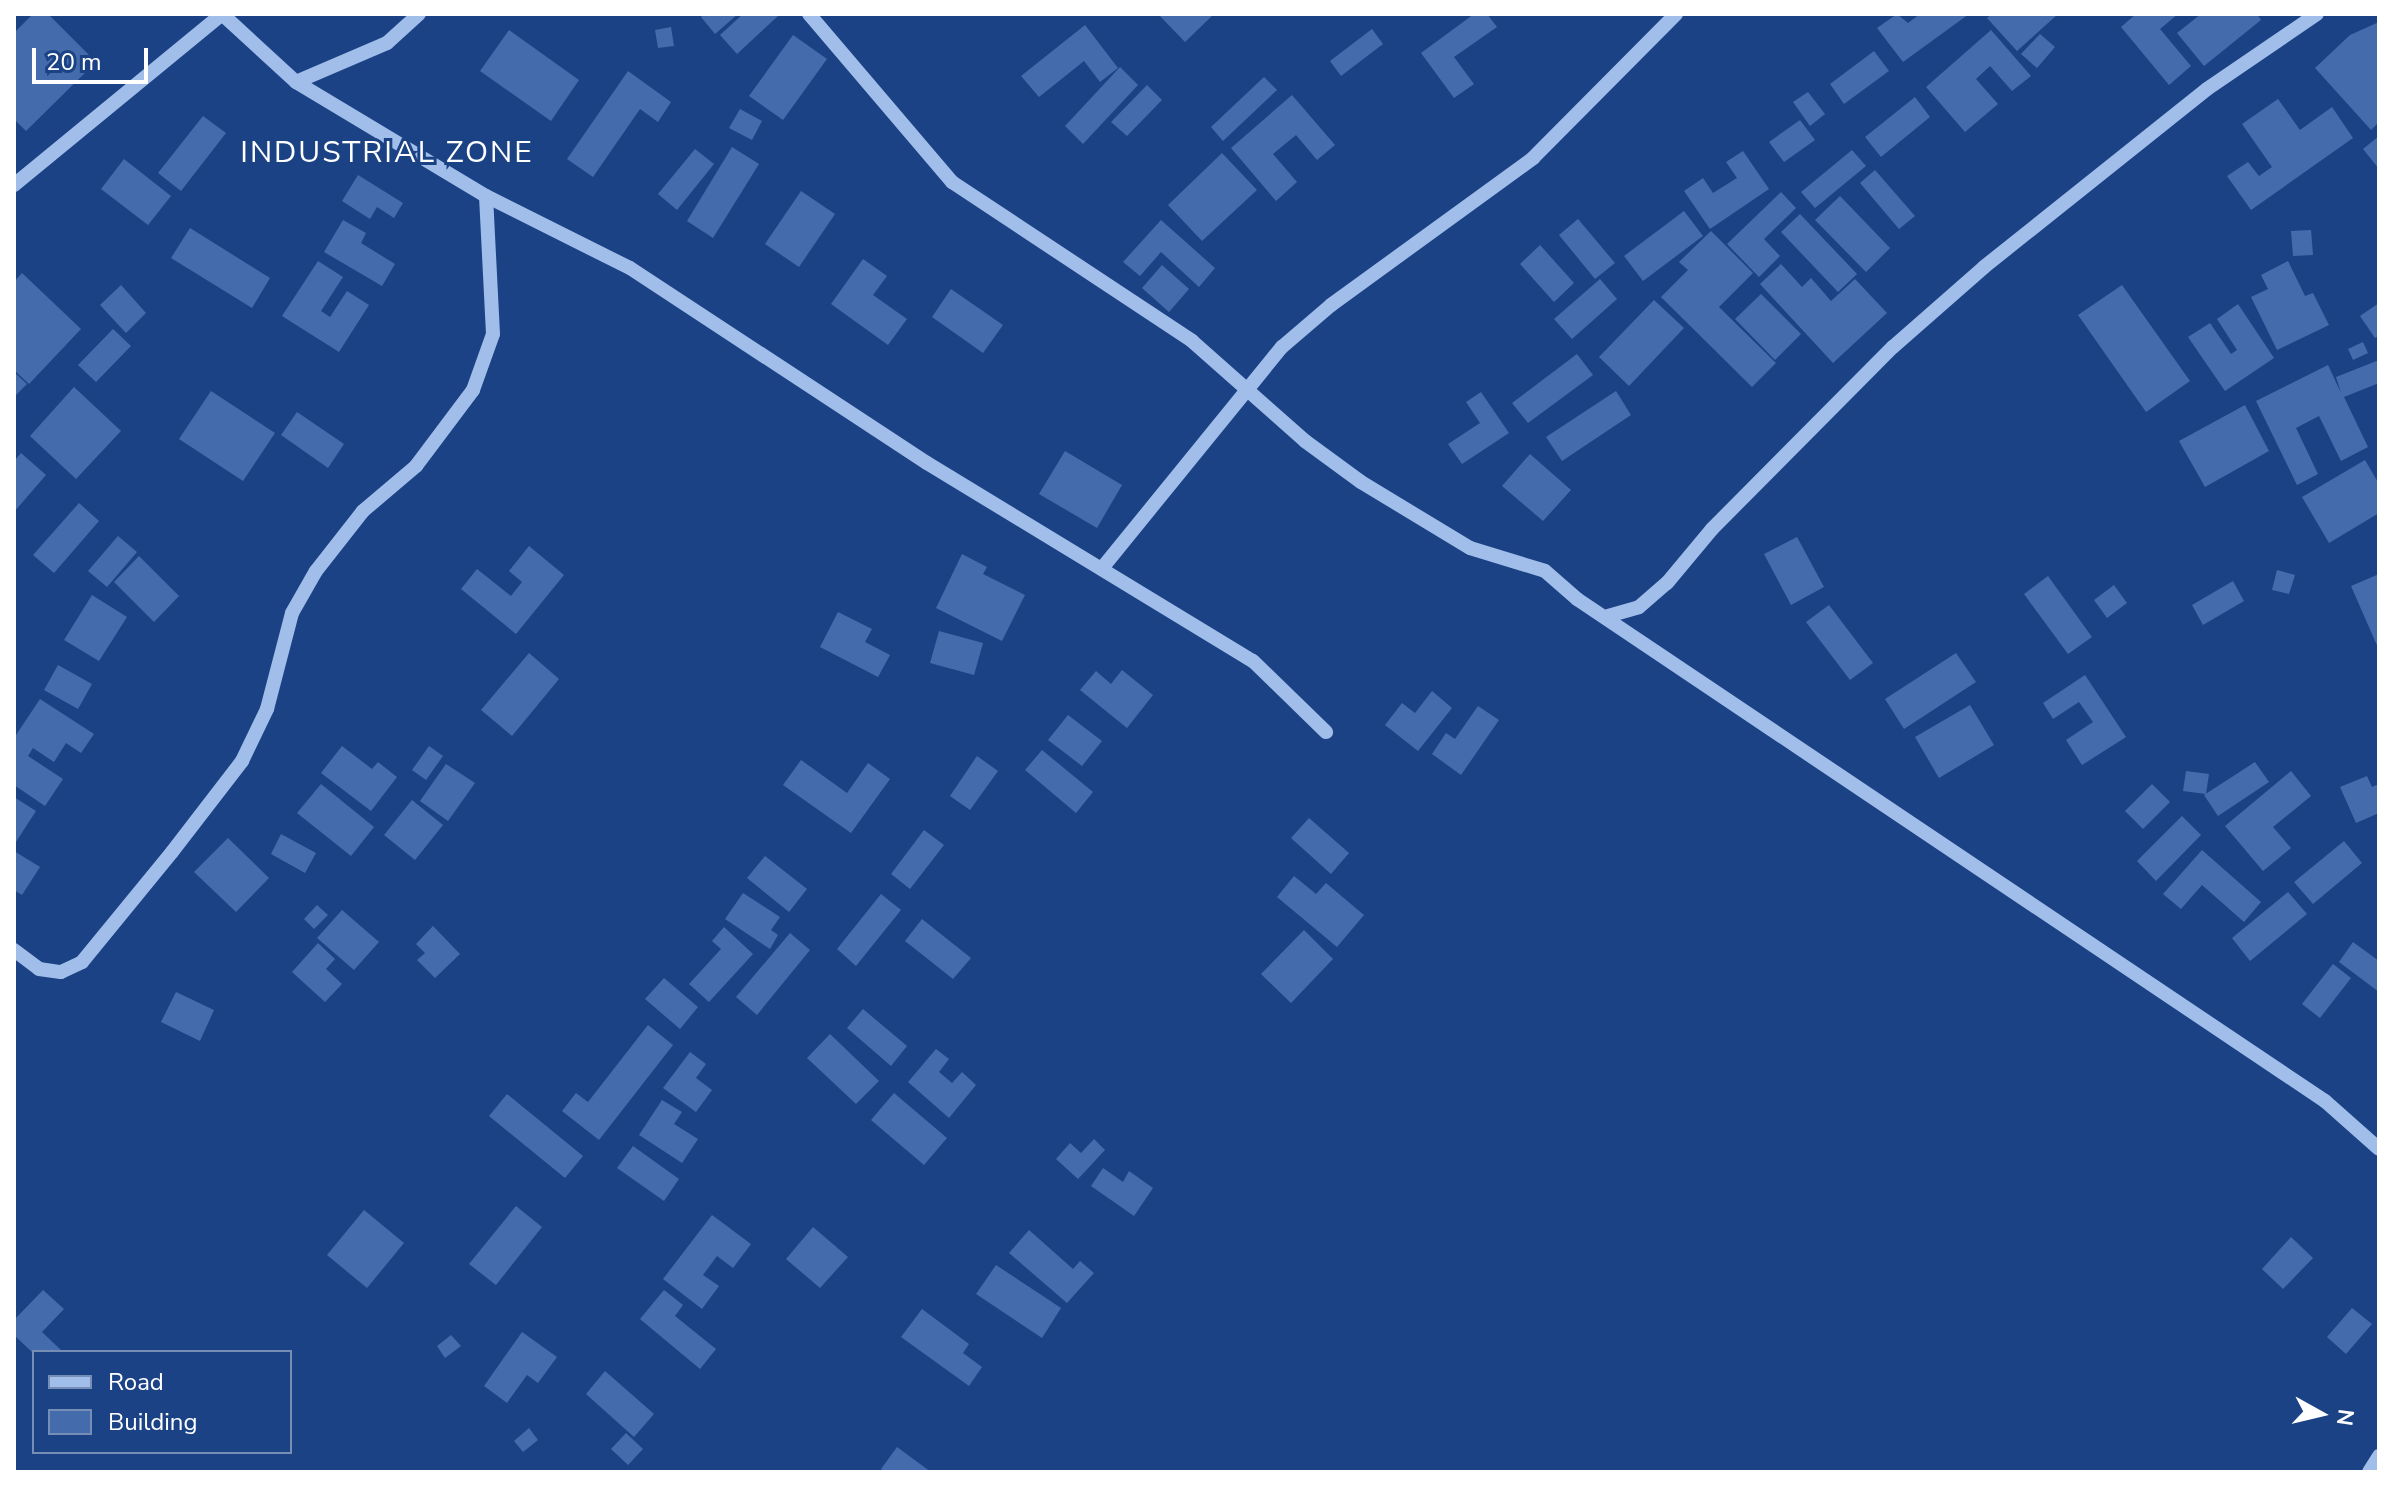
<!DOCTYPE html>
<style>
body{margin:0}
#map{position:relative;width:2393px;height:1486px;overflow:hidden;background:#1b4284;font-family:"Nunito Sans",sans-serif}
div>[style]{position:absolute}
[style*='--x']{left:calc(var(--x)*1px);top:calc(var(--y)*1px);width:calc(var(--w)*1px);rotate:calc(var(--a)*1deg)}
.building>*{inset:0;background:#446cad}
.minor>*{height:14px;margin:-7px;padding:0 7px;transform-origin:7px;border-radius:7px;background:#a1beeb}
span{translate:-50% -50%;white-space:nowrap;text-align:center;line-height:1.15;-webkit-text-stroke:6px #1b4284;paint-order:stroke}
.quarter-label{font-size:30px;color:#fff;letter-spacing:2px}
.frame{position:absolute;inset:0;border:16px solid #fff;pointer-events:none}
.legend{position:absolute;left:32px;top:1350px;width:260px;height:104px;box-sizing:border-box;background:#1b4284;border:2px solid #768eb5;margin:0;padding:10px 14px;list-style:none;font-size:24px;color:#fff}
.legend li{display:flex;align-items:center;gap:16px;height:40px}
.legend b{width:40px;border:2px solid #768eb5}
.north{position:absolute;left:2281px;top:1374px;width:80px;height:80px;-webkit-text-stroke:6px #1b4284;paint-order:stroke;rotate:98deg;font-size:22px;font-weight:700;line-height:32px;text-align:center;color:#fff}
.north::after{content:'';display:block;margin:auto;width:28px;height:36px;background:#fff;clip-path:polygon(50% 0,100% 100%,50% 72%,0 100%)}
.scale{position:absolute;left:32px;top:48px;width:116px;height:36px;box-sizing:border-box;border:4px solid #fff;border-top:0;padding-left:10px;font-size:24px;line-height:28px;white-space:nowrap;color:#fff;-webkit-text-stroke:6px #1b4284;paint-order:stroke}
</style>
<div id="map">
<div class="building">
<div style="clip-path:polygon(33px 14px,48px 14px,96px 62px,26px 131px,14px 119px,14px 33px)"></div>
<div style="clip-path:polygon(704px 14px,738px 14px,715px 34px,701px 17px)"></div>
<div style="clip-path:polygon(743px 14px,778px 16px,737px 54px,720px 35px)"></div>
<div style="clip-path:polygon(1158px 14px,1214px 14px,1185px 42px)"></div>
<div style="clip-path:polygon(1474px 14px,1487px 14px,1497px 27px,1454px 57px,1474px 84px,1454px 98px,1421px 53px)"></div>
<div style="clip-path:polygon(1897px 14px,1908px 23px,1920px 14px,1969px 14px,1903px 62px,1877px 28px)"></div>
<div style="clip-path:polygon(1992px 14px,2058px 14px,2017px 51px,1987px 18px)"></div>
<div style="clip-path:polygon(2136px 14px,2178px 14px,2160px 29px,2191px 66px,2169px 85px,2121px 27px)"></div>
<div style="clip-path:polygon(2201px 14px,2257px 14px,2261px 20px,2204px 66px,2177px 33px)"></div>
<div style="clip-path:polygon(2379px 22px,2379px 122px,2371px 130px,2315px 68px,2350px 35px)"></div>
<div style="clip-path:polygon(1085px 25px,1118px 68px,1100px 82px,1084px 61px,1039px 97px,1021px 76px)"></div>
<div style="clip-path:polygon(671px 27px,674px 46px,658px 48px,655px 30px)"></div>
<div style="clip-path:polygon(1372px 29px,1383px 44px,1341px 76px,1330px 61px)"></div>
<div style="clip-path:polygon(509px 30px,579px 80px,551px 121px,480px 71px)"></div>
<div style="clip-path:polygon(1991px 30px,2031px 76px,2012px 91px,1990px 66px,1976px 79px,1998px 104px,1965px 132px,1926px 87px)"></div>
<div style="clip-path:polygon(2040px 34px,2055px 47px,2037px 68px,2021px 54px)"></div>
<div style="clip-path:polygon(793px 35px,827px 59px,783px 120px,749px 96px)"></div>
<div style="clip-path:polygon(1874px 51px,1889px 71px,1844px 104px,1830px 84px)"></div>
<div style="clip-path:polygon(1120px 67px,1138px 85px,1083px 144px,1065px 126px)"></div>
<div style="clip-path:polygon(628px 71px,671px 102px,658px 122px,640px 109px,593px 177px,567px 159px)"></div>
<div style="clip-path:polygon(1264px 77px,1277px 90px,1223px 141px,1211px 127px)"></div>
<div style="clip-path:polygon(1147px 85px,1162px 100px,1127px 136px,1111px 122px)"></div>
<div style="clip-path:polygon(1808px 92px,1825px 114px,1810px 126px,1793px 102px)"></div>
<div style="clip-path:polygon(1292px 95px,1335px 145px,1317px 160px,1296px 135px,1273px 154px,1297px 182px,1276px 201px,1231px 148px)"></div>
<div style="clip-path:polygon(1915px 97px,1930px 117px,1881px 157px,1865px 137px)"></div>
<div style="clip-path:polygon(2278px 99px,2300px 130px,2332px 107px,2353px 138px,2251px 210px,2227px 176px,2248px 162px,2259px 176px,2272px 167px,2242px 124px)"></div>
<div style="clip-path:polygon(740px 109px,762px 121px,752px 140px,729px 128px)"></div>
<div style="clip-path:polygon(203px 116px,226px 133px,181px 191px,158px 173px)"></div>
<div style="clip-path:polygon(1800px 120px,1815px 140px,1784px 162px,1769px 142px)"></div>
<div style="clip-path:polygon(2379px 136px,2379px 169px,2363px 149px)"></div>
<div style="clip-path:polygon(732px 147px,759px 164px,713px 238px,687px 221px)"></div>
<div style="clip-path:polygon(695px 149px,714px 164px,677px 210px,658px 194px)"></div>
<div style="clip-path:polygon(1852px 150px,1866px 166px,1815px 208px,1801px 192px)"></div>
<div style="clip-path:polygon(1743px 151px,1769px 189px,1710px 229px,1684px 191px,1703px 178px,1713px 193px,1737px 178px,1726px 162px)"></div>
<div style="clip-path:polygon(1222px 153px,1257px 190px,1202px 241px,1168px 205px)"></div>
<div style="clip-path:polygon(124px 159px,171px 196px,148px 225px,101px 189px)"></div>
<div style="clip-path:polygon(1875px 170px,1915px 216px,1899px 229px,1860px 183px)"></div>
<div style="clip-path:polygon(358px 175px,403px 203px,394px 218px,377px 207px,370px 219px,342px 201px)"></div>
<div style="clip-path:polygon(801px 191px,835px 214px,799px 267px,765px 244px)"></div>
<div style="clip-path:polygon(1781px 192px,1796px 208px,1764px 239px,1780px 256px,1759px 277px,1727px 244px)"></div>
<div style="clip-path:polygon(1840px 196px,1890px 248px,1866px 272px,1815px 220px)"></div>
<div style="clip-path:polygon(1684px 211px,1703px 236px,1643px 281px,1624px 256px)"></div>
<div style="clip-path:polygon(1800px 214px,1857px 274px,1838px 292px,1781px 232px)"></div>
<div style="clip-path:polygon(1578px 219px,1615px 263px,1595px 279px,1559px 235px)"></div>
<div style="clip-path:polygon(343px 220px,366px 233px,361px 243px,395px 264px,382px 286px,324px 252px)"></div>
<div style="clip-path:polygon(1161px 220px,1215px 268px,1199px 287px,1161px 252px,1140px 276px,1123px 262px)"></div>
<div style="clip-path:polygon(190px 228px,270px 278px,252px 308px,171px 258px)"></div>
<div style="clip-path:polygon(2311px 230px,2313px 255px,2293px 256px,2291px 231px)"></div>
<div style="clip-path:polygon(1711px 231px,1753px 273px,1719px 307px,1776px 363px,1752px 387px,1661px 297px,1688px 270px,1679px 262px)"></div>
<div style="clip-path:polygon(1540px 245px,1574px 283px,1554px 302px,1520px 264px)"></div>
<div style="clip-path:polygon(863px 259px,887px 276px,873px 295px,907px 319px,888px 345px,831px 304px)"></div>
<div style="clip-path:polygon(318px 261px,343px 277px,321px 311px,330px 317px,347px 291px,369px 305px,339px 352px,282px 316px)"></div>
<div style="clip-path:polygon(2288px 261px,2305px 296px,2313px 293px,2329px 325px,2277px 350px,2251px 297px,2268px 289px,2261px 275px)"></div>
<div style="clip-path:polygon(1781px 264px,1802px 287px,1811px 278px,1831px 301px,1855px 279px,1887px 313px,1833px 363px,1760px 284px)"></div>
<div style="clip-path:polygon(1162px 265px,1189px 289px,1169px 312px,1142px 288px)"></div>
<div style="clip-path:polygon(22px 273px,81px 329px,29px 384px,14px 370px,14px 282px)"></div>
<div style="clip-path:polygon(1600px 279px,1617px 299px,1572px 339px,1554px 319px)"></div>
<div style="clip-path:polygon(121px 285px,146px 313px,126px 333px,100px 305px)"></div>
<div style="clip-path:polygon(2122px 285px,2190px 381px,2146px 412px,2078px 315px)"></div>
<div style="clip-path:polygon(951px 289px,1003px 325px,983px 353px,932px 317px)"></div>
<div style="clip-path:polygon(1761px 294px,1801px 334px,1775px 360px,1735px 319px)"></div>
<div style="clip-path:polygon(1654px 300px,1684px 328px,1629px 386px,1599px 357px)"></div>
<div style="clip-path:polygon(2379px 303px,2379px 336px,2375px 338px,2360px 316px)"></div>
<div style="clip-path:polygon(2238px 304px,2274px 358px,2225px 391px,2188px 337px,2210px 323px,2231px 354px,2237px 350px,2217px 319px)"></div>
<div style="clip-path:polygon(113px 329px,131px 346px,96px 382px,78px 365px)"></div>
<div style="clip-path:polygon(2363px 342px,2368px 353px,2353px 360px,2348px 349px)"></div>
<div style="clip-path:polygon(1577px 354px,1593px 375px,1528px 423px,1512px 403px)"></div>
<div style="clip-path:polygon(2379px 360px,2379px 383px,2344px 397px,2368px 447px,2341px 461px,2319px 416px,2296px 428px,2318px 474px,2297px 485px,2256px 401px,2328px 365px,2341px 393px,2336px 377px)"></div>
<div style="clip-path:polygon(14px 372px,27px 384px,14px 397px)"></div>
<div style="clip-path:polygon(74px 387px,121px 431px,76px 479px,30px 436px)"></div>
<div style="clip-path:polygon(211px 391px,275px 433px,243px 481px,179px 439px)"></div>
<div style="clip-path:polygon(1616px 391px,1631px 415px,1562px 461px,1546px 437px)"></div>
<div style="clip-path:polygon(1481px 392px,1509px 433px,1462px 464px,1448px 444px,1480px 423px,1466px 402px)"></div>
<div style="clip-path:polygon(2245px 405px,2269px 451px,2205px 487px,2179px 441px)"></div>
<div style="clip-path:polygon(297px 412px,344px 444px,328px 468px,281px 435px)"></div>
<div style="clip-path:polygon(1065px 451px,1122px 485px,1097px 528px,1039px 494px)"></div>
<div style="clip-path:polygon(21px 453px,46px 475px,14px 512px,14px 461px)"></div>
<div style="clip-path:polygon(1530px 454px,1571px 490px,1543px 521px,1502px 486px)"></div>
<div style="clip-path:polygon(2365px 460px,2379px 484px,2379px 513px,2329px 543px,2302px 497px)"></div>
<div style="clip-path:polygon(79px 503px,99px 521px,54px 573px,33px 555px)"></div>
<div style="clip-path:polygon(118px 536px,137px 552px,107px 587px,88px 571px)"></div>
<div style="clip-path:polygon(1797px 537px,1824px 587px,1791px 605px,1764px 554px)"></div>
<div style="clip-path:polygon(529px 546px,564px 575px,516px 634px,461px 589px,477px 569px,511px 596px,522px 582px,509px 571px)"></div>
<div style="clip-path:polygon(962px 554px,987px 567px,983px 574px,1025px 595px,1002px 641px,936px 608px)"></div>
<div style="clip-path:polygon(139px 556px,179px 596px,154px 622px,114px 582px)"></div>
<div style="clip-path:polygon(2277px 570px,2295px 575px,2289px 594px,2272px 590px)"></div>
<div style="clip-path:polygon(2379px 574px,2379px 650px,2351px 586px)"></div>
<div style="clip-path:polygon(2048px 576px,2092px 637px,2068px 654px,2024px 594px)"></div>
<div style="clip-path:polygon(2233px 581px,2244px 601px,2203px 625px,2192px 605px)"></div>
<div style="clip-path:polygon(2114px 585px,2127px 603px,2107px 618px,2094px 600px)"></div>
<div style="clip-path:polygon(92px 595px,127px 617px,99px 661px,64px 640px)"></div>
<div style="clip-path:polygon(1829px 605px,1873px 663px,1850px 680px,1806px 622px)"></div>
<div style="clip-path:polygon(838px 612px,872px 629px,865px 642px,890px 655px,878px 677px,820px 647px)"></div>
<div style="clip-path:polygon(939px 631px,983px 643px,974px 675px,930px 663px)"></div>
<div style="clip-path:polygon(529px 653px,559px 679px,512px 736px,481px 710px)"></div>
<div style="clip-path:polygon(1956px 653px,1976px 682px,1904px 729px,1885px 699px)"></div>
<div style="clip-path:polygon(58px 665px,92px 684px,78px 709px,44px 690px)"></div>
<div style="clip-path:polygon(1122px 670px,1153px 695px,1127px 728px,1080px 690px,1096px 671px,1111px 684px)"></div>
<div style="clip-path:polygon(2085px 675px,2126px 737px,2082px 765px,2066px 740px,2093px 722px,2079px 702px,2053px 719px,2043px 703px)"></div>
<div style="clip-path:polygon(1432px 691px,1452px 708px,1418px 751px,1385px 725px,1402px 703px,1415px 713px)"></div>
<div style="clip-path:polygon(40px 699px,94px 734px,81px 753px,66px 743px,54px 762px,33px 748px,28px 756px,63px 779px,45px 806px,14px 785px,14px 738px)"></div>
<div style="clip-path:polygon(1970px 705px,1994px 745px,1939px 778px,1915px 737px)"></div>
<div style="clip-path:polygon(1478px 706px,1499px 720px,1461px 775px,1432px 754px,1446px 733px,1455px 739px)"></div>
<div style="clip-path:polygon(1068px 715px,1102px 741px,1082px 766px,1048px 740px)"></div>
<div style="clip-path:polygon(342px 746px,372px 769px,378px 762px,397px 777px,371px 811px,321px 773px)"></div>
<div style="clip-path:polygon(429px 746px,443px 756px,426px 780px,412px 770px)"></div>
<div style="clip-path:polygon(1042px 750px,1093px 792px,1076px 813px,1025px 770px)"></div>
<div style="clip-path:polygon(977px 756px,998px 771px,970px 810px,950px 796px)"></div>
<div style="clip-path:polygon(801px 760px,847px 793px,868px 763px,890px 779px,851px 833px,783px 785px)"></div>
<div style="clip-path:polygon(2255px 762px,2269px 782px,2218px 816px,2204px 795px)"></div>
<div style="clip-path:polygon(446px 764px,475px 783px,448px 821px,420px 801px)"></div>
<div style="clip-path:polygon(2186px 771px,2209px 774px,2206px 794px,2183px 791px)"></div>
<div style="clip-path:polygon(2291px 771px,2311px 796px,2273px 827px,2291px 848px,2263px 871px,2225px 826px)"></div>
<div style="clip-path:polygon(2367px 776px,2372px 787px,2379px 784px,2379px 813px,2356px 823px,2340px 787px)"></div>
<div style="clip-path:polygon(321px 784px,374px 827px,351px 856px,297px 813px)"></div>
<div style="clip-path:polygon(2152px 784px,2170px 802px,2143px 829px,2125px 811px)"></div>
<div style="clip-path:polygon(14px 797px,36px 811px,14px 845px)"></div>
<div style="clip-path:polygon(412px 800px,443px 825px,415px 860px,384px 835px)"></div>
<div style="clip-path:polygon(2182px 816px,2201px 835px,2156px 881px,2137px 861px)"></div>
<div style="clip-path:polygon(1309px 818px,1349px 853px,1331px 874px,1291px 838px)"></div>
<div style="clip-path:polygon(924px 830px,944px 845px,910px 889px,891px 874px)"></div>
<div style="clip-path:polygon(281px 834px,316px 853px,305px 873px,271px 854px)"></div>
<div style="clip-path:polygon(228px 838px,269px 878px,236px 912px,194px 872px)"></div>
<div style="clip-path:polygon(2344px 841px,2362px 863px,2313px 904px,2294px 882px)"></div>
<div style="clip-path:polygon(2202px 850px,2261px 902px,2244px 922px,2202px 885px,2181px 909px,2163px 894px)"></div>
<div style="clip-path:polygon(14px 851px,40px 867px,22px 895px,14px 890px)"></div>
<div style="clip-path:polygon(765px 856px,807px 889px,789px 912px,747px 878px)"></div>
<div style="clip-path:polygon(1294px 876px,1316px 894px,1326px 883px,1364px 915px,1337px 947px,1277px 897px)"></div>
<div style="clip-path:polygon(2288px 892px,2307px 914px,2250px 961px,2232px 938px)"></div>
<div style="clip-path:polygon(743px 893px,780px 917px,771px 930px,778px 935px,770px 949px,725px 919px)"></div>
<div style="clip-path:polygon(881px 894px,901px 910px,856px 966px,837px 949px)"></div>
<div style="clip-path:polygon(317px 905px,328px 915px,314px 929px,304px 919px)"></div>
<div style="clip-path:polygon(342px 910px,379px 942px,354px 970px,317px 938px)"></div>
<div style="clip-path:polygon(922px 919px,971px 958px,953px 979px,905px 941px)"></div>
<div style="clip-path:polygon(433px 926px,460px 954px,435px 978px,417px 960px,425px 953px,416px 944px)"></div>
<div style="clip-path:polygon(724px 927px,753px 954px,709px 1002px,689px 984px,721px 949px,712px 941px)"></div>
<div style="clip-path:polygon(1304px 930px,1333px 959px,1291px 1003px,1261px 974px)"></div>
<div style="clip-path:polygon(790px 933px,810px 950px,757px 1015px,736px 997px)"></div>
<div style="clip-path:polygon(2353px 942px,2379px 961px,2379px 992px,2339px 962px)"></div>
<div style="clip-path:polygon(318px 943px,335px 959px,326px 969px,342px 984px,325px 1002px,292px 972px)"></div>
<div style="clip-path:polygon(2333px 964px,2351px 978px,2320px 1018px,2302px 1004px)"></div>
<div style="clip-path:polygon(664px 978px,698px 1007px,680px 1029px,645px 999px)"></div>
<div style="clip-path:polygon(176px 992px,214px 1010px,200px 1041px,161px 1022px)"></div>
<div style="clip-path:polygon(863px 1009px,907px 1046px,891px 1066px,847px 1028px)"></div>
<div style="clip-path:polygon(648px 1025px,673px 1045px,599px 1140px,562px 1111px,576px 1093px,588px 1102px)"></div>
<div style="clip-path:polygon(830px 1034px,879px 1081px,856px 1104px,807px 1058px)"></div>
<div style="clip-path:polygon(936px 1049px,949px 1059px,939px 1072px,952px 1083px,962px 1072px,976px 1085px,949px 1118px,908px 1082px)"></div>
<div style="clip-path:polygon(690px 1052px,706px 1064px,696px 1078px,712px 1090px,696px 1112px,663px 1088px)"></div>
<div style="clip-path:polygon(894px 1093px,947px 1138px,924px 1165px,871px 1120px)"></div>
<div style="clip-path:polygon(507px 1094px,583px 1156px,565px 1178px,489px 1116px)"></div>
<div style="clip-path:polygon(662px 1100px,682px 1112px,674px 1124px,698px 1139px,682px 1163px,639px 1135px)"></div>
<div style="clip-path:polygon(1094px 1139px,1105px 1150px,1078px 1179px,1056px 1159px,1070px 1143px,1081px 1153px)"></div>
<div style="clip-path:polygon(633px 1146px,679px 1179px,664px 1201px,617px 1168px)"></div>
<div style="clip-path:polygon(1103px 1168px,1123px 1182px,1129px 1171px,1153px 1188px,1134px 1216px,1091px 1186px)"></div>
<div style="clip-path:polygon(516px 1206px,542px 1227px,496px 1285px,469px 1264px)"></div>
<div style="clip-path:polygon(364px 1210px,404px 1243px,367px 1288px,327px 1255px)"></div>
<div style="clip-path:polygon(712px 1215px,751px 1244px,733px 1268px,717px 1256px,703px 1275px,719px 1286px,702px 1309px,663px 1279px)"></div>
<div style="clip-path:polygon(813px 1227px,848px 1257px,820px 1288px,786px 1259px)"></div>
<div style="clip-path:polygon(1029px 1230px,1073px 1269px,1080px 1261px,1094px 1273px,1067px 1303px,1009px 1253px)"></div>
<div style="clip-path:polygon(2291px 1237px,2313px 1258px,2283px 1289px,2262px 1269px)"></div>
<div style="clip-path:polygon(996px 1265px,1061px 1308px,1042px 1338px,976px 1294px)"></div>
<div style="clip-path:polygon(43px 1290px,64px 1309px,42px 1332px,63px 1352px,34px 1354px,14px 1335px,14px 1320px)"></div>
<div style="clip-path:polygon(664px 1290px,683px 1305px,675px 1316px,716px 1349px,700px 1369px,640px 1319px)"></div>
<div style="clip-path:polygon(2352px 1308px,2372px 1324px,2346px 1354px,2327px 1337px)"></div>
<div style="clip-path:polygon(922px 1309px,969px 1344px,963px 1353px,982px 1367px,969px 1386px,901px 1337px)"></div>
<div style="clip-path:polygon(522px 1332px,557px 1357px,538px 1383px,527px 1375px,507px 1403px,484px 1386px)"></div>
<div style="clip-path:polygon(451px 1335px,461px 1346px,445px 1358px,437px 1346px)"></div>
<div style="clip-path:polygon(605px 1371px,654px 1414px,634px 1437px,586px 1394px)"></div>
<div style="clip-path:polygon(529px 1428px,538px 1440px,523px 1452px,514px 1441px)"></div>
<div style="clip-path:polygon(626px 1433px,643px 1449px,628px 1465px,611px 1449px)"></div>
<div style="clip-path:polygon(897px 1447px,931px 1472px,885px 1472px,881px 1469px)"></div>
</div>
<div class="minor">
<div style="--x:222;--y:14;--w:100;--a:42.6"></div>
<div style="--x:296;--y:82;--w:222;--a:31"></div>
<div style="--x:486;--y:196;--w:161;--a:26.6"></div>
<div style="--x:630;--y:268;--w:355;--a:33.3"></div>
<div style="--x:927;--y:463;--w:381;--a:31.3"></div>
<div style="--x:1253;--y:661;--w:102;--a:44.2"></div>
<div style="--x:809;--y:14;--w:221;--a:49.6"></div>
<div style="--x:952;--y:182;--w:288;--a:33.5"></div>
<div style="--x:1192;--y:341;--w:151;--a:41.5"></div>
<div style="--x:1305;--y:441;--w:69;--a:36.2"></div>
<div style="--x:1361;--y:482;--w:127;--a:31.2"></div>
<div style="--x:1470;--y:548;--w:78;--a:17"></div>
<div style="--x:1545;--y:571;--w:43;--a:41.2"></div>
<div style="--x:1577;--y:599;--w:901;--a:33.87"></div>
<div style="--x:2325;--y:1101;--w:72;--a:41.6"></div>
<div style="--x:296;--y:82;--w:99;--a:-23.2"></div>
<div style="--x:387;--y:43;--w:43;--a:-42.2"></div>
<div style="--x:14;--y:185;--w:269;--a:-39.4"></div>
<div style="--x:1103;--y:567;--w:284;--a:-50.9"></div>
<div style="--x:1282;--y:347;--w:65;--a:-40.6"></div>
<div style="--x:1331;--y:305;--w:250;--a:-36"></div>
<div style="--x:1533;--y:158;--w:203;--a:-45.2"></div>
<div style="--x:1608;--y:616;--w:32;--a:-16"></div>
<div style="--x:1639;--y:607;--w:37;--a:-41"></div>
<div style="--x:1667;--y:583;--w:70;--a:-50.2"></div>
<div style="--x:1712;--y:529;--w:257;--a:-45.2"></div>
<div style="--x:1893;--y:347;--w:121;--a:-41.3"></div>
<div style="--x:1984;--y:267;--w:285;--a:-38.6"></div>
<div style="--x:2207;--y:89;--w:133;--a:-34.3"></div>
<div style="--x:14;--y:950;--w:31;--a:37"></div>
<div style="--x:39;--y:969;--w:22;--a:8"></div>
<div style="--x:61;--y:972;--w:23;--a:-25"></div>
<div style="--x:82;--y:962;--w:142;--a:-50.7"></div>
<div style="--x:172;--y:852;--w:115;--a:-52.4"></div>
<div style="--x:242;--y:761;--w:58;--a:-64.3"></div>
<div style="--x:267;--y:709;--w:99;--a:-75.4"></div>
<div style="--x:292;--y:613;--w:48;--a:-60.3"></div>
<div style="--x:316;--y:571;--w:76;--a:-51.9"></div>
<div style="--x:363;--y:511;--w:70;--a:-40.3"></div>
<div style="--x:416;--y:466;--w:95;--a:-53.1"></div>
<div style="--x:473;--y:390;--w:59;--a:-70.3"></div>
<div style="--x:493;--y:334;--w:138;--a:-92.9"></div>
<div style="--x:2369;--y:1472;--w:19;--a:-58"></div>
</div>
<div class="quarter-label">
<span style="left:387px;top:153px">INDUSTRIAL ZONE</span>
</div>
<div class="frame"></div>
<ul class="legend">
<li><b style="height:10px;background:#a1beeb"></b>Road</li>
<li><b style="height:22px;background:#446cad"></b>Building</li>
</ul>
<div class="north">N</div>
<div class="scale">20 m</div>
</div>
